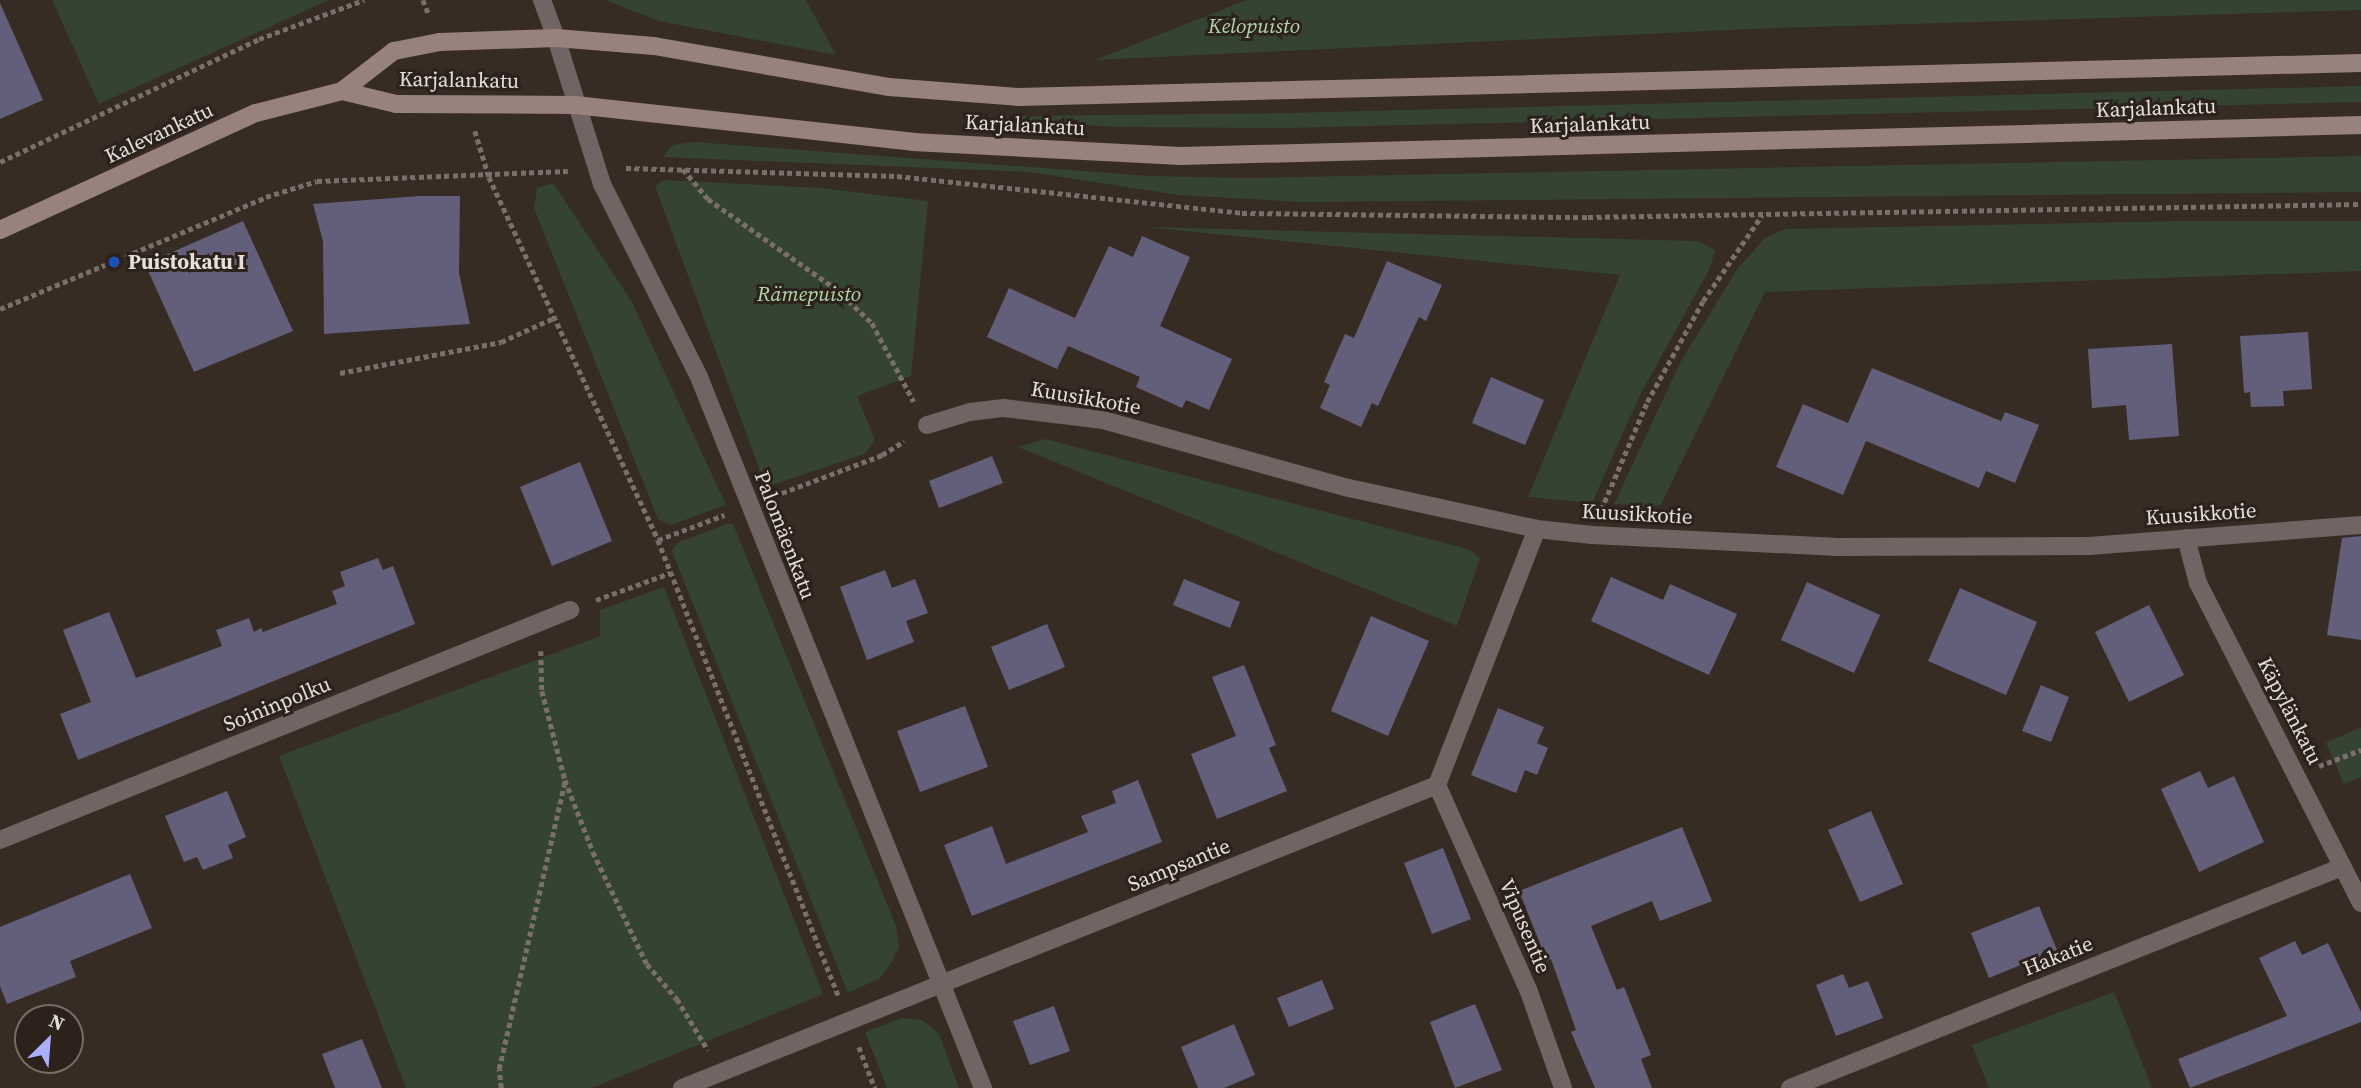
<!DOCTYPE html>
<meta charset="utf-8">
<style>
body{margin:0}
#map{position:relative;width:2361px;height:1088px;overflow:hidden;background:#372c24;font-family:"Source Serif 4",serif}
div>[style]{position:absolute}
[style*='--x']{left:calc(var(--x)*1px);top:calc(var(--y)*1px);width:calc(var(--w)*1px);rotate:calc(var(--a)*1deg)}
.green>*{inset:0;background:#344332}
.building>*{inset:0;background:#635f7a}
.path>*{height:4.5px;margin-top:-2.25px;transform-origin:0;background:repeating-linear-gradient(90deg,#7a7069 0 5px,transparent 0 8.5px)}
.minor>*{height:18px;margin:-9px;padding:0 9px;transform-origin:9px;border-radius:9px;background:#726462}
.tertiary>*{height:18px;margin:-9px;padding:0 9px;transform-origin:9px;border-radius:9px;background:#726462}
.secondary>*{height:18px;margin:-9px;padding:0 9px;transform-origin:9px;border-radius:9px;background:#98827e}
.dots>*{width:19px;height:19px;translate:-50% -50%;box-sizing:border-box;border:4px solid #2d221b;border-radius:50%}
span{translate:-50% -50%;white-space:nowrap;text-align:center;line-height:1.15;-webkit-text-stroke:6px #2d221b;paint-order:stroke}
.park-label{font-size:21px;color:#b1d8ac;font-style:italic}
.street-label{font-size:21px;color:#e6ded9}
.poi-label{font-size:21px;color:#e6ded9;font-weight:700}
.left{translate:0 -50%;text-align:left}
.north{position:absolute;left:14px;top:1004px;width:70px;height:70px;box-sizing:border-box;background:#2d221b;border:2px solid #776d67;border-radius:50%;rotate:25deg;font-size:19px;font-weight:700;line-height:28px;text-align:center;color:#e6ded9}
.north::after{content:'';display:block;margin:auto;width:24px;height:32px;background:#aab0fb;clip-path:polygon(50% 0,100% 100%,50% 72%,0 100%)}
</style>
<div id="map">
<div class="green">
<div style="clip-path:polygon(52px 0,329px 0,99px 104px)"></div>
<div style="clip-path:polygon(605px 0,806px 0,836px 55px,659px 21px)"></div>
<div style="clip-path:polygon(1247px 0,2361px 0,2361px 10px,1749px 29px,1095px 60px)"></div>
<div style="clip-path:polygon(2361px 86px,2361px 102px,1286px 128px,1121px 127px,1008px 121px,1007px 116px,1286px 113px)"></div>
<div style="clip-path:polygon(695px 142px,1149px 176px,1249px 178px,2361px 156px,2361px 192px,1301px 202px,1178px 195px,1029px 172px,663px 157px,673px 145px)"></div>
<div style="clip-path:polygon(664px 180px,822px 188px,928px 201px,911px 376px,857px 396px,875px 440px,865px 454px,766px 487px,655px 186px)"></div>
<div style="clip-path:polygon(553px 183px,632px 302px,726px 505px,671px 525px,658px 519px,534px 208px,537px 188px)"></div>
<div style="clip-path:polygon(2184px 221px,2361px 221px,2361px 271px,1765px 292px,1660px 506px,1614px 504px,1681px 361px,1738px 268px,1765px 238px,1785px 229px)"></div>
<div style="clip-path:polygon(1146px 227px,1698px 241px,1715px 250px,1710px 268px,1639px 397px,1592px 503px,1528px 497px,1620px 275px)"></div>
<div style="clip-path:polygon(1045px 439px,1468px 549px,1480px 558px,1457px 626px,1018px 447px)"></div>
<div style="clip-path:polygon(727px 524px,733px 524px,896px 926px,899px 947px,890px 965px,880px 978px,848px 993px,672px 551px,677px 543px)"></div>
<div style="clip-path:polygon(664px 587px,823px 994px,592px 1088px,406px 1088px,279px 756px,600px 636px,600px 610px)"></div>
<div style="clip-path:polygon(2361px 727px,2361px 777px,2344px 784px,2326px 743px)"></div>
<div style="clip-path:polygon(2114px 992px,2152px 1088px,1989px 1088px,1972px 1045px)"></div>
<div style="clip-path:polygon(902px 1018px,922px 1020px,939px 1034px,959px 1088px,887px 1088px,865px 1032px)"></div>
</div>
<div class="building">
<div style="clip-path:polygon(0 3px,43px 100px,0 119px)"></div>
<div style="clip-path:polygon(420px 196px,460px 196px,459px 273px,470px 324px,324px 334px,323px 241px,313px 204px)"></div>
<div style="clip-path:polygon(243px 221px,293px 331px,194px 372px,145px 264px)"></div>
<div style="clip-path:polygon(1142px 236px,1190px 257px,1160px 326px,1232px 359px,1209px 410px,1186px 400px,1182px 408px,1136px 387px,1140px 377px,1068px 346px,1057px 369px,987px 337px,1009px 288px,1075px 318px,1109px 246px,1133px 257px)"></div>
<div style="clip-path:polygon(1387px 261px,1442px 285px,1426px 321px,1419px 317px,1378px 406px,1372px 403px,1361px 427px,1320px 408px,1330px 385px,1324px 382px,1345px 334px,1354px 338px)"></div>
<div style="clip-path:polygon(2308px 332px,2312px 389px,2283px 391px,2284px 406px,2251px 407px,2250px 392px,2244px 393px,2240px 336px)"></div>
<div style="clip-path:polygon(2172px 344px,2179px 436px,2129px 440px,2126px 405px,2092px 408px,2088px 349px)"></div>
<div style="clip-path:polygon(1872px 368px,2001px 421px,2005px 412px,2039px 425px,2015px 483px,1986px 471px,1979px 488px,1866px 441px,1843px 495px,1776px 467px,1803px 404px,1848px 423px)"></div>
<div style="clip-path:polygon(1491px 377px,1544px 400px,1525px 445px,1472px 423px)"></div>
<div style="clip-path:polygon(992px 456px,1003px 483px,939px 508px,929px 481px)"></div>
<div style="clip-path:polygon(580px 462px,612px 541px,552px 566px,520px 487px)"></div>
<div style="clip-path:polygon(2361px 536px,2361px 640px,2327px 635px,2342px 538px)"></div>
<div style="clip-path:polygon(378px 558px,383px 570px,393px 566px,415px 624px,78px 760px,60px 714px,91px 702px,63px 630px,109px 612px,136px 678px,222px 646px,216px 630px,249px 618px,254px 632px,261px 628px,263px 632px,337px 604px,332px 591px,345px 586px,340px 572px)"></div>
<div style="clip-path:polygon(885px 570px,892px 588px,915px 579px,928px 613px,906px 621px,914px 642px,867px 660px,840px 587px)"></div>
<div style="clip-path:polygon(1611px 577px,1663px 600px,1670px 584px,1737px 614px,1709px 675px,1591px 621px)"></div>
<div style="clip-path:polygon(1184px 579px,1240px 602px,1230px 628px,1173px 605px)"></div>
<div style="clip-path:polygon(1807px 582px,1880px 615px,1854px 673px,1781px 640px)"></div>
<div style="clip-path:polygon(1960px 588px,2037px 622px,2006px 695px,1928px 661px)"></div>
<div style="clip-path:polygon(2149px 605px,2184px 675px,2129px 702px,2095px 632px)"></div>
<div style="clip-path:polygon(1371px 616px,1429px 641px,1388px 736px,1331px 711px)"></div>
<div style="clip-path:polygon(1047px 624px,1065px 667px,1009px 690px,991px 647px)"></div>
<div style="clip-path:polygon(1244px 665px,1276px 745px,1269px 748px,1287px 791px,1217px 819px,1191px 754px,1236px 736px,1212px 677px)"></div>
<div style="clip-path:polygon(2041px 685px,2069px 697px,2051px 742px,2022px 731px)"></div>
<div style="clip-path:polygon(965px 706px,988px 767px,920px 792px,897px 731px)"></div>
<div style="clip-path:polygon(1498px 708px,1544px 727px,1537px 743px,1548px 748px,1537px 775px,1525px 770px,1516px 793px,1471px 775px)"></div>
<div style="clip-path:polygon(2200px 771px,2208px 788px,2234px 776px,2264px 842px,2199px 872px,2161px 789px)"></div>
<div style="clip-path:polygon(1138px 780px,1162px 842px,972px 916px,944px 845px,992px 826px,1006px 864px,1088px 832px,1081px 816px,1116px 803px,1112px 791px)"></div>
<div style="clip-path:polygon(227px 791px,246px 837px,228px 845px,233px 858px,203px 870px,197px 857px,184px 862px,165px 816px)"></div>
<div style="clip-path:polygon(1871px 811px,1903px 884px,1860px 902px,1828px 830px)"></div>
<div style="clip-path:polygon(1682px 827px,1712px 901px,1660px 921px,1652px 901px,1591px 926px,1617px 990px,1624px 987px,1651px 1055px,1641px 1059px,1652px 1088px,1595px 1088px,1571px 1032px,1576px 1030px,1551px 959px,1547px 961px,1519px 891px)"></div>
<div style="clip-path:polygon(1443px 848px,1471px 919px,1432px 934px,1404px 863px)"></div>
<div style="clip-path:polygon(130px 874px,152px 928px,70px 961px,76px 977px,7px 1004px,0 986px,0 927px)"></div>
<div style="clip-path:polygon(2039px 906px,2057px 950px,1989px 978px,1971px 933px)"></div>
<div style="clip-path:polygon(2295px 941px,2302px 955px,2328px 943px,2361px 1012px,2361px 1022px,2190px 1088px,2178px 1059px,2287px 1016px,2259px 958px)"></div>
<div style="clip-path:polygon(1843px 974px,1849px 988px,1868px 981px,1883px 1018px,1836px 1036px,1816px 985px)"></div>
<div style="clip-path:polygon(1322px 980px,1334px 1009px,1289px 1027px,1277px 998px)"></div>
<div style="clip-path:polygon(1475px 1004px,1502px 1070px,1455px 1088px,1430px 1022px)"></div>
<div style="clip-path:polygon(1054px 1006px,1070px 1051px,1030px 1065px,1013px 1021px)"></div>
<div style="clip-path:polygon(1234px 1024px,1255px 1075px,1224px 1088px,1198px 1088px,1181px 1047px)"></div>
<div style="clip-path:polygon(362px 1039px,382px 1088px,335px 1088px,322px 1054px)"></div>
</div>
<div class="path">
<div style="--x:423;--y:0;--w:16;--a:68"></div>
<div style="--x:475;--y:131;--w:48;--a:73.1"></div>
<div style="--x:489;--y:177;--w:400;--a:65"></div>
<div style="--x:658;--y:540;--w:491;--a:68.4"></div>
<div style="--x:0;--y:162;--w:287;--a:-25.4"></div>
<div style="--x:259;--y:39;--w:112;--a:-20.4"></div>
<div style="--x:626;--y:168;--w:271;--a:1.7"></div>
<div style="--x:897;--y:176;--w:347;--a:6.1"></div>
<div style="--x:1242;--y:213;--w:346;--a:0.7"></div>
<div style="--x:1588;--y:217;--w:773;--a:-0.96"></div>
<div style="--x:683;--y:169;--w:39;--a:50"></div>
<div style="--x:708;--y:199;--w:156;--a:35.1"></div>
<div style="--x:836;--y:289;--w:50;--a:43.4"></div>
<div style="--x:872;--y:323;--w:89;--a:62"></div>
<div style="--x:0;--y:309;--w:289;--a:-22.8"></div>
<div style="--x:266;--y:197;--w:53;--a:-17.4"></div>
<div style="--x:317;--y:181;--w:251;--a:-2.3"></div>
<div style="--x:340;--y:373;--w:164;--a:-10.9"></div>
<div style="--x:501;--y:342;--w:58;--a:-24.4"></div>
<div style="--x:774;--y:496;--w:116;--a:-20.8"></div>
<div style="--x:882;--y:455;--w:26;--a:-32"></div>
<div style="--x:1601;--y:510;--w:117;--a:-66.9"></div>
<div style="--x:1647;--y:402;--w:115;--a:-61"></div>
<div style="--x:1703;--y:301;--w:104;--a:-55.5"></div>
<div style="--x:658;--y:540;--w:71;--a:-20.7"></div>
<div style="--x:596;--y:600;--w:79;--a:-20"></div>
<div style="--x:541;--y:651;--w:40;--a:88.6"></div>
<div style="--x:542;--y:691;--w:92;--a:75.5"></div>
<div style="--x:565;--y:780;--w:77;--a:68.7"></div>
<div style="--x:593;--y:852;--w:124;--a:64.3"></div>
<div style="--x:647;--y:964;--w:46;--a:49.4"></div>
<div style="--x:677;--y:999;--w:60;--a:58.7"></div>
<div style="--x:2319;--y:766;--w:45;--a:-20.9"></div>
<div style="--x:859;--y:1047;--w:44;--a:68.7"></div>
<div style="--x:501;--y:1088;--w:19;--a:-96"></div>
<div style="--x:499;--y:1069;--w:296;--a:-77.1"></div>
</div>
<div class="minor">
<div style="--x:542;--y:0;--w:40;--a:69.8"></div>
<div style="--x:927;--y:425;--w:45;--a:-16.8"></div>
<div style="--x:970;--y:412;--w:34;--a:-7"></div>
<div style="--x:1004;--y:408;--w:100;--a:6.9"></div>
<div style="--x:1103;--y:420;--w:255;--a:15.5"></div>
<div style="--x:1349;--y:488;--w:192;--a:12.3"></div>
<div style="--x:1537;--y:529;--w:55;--a:6.2"></div>
<div style="--x:1592;--y:535;--w:242;--a:2.8"></div>
<div style="--x:1834;--y:547;--w:255;--a:-0.2"></div>
<div style="--x:2089;--y:546;--w:273;--a:-4.4"></div>
<div style="--x:2186;--y:538;--w:47;--a:75.1"></div>
<div style="--x:2198;--y:583;--w:359;--a:63"></div>
<div style="--x:1437;--y:785;--w:223;--a:66"></div>
<div style="--x:1528;--y:989;--w:105;--a:70.5"></div>
<div style="--x:0;--y:840;--w:615;--a:-21.97"></div>
<div style="--x:682;--y:1088;--w:814;--a:-21.87"></div>
<div style="--x:1437;--y:785;--w:275;--a:-68.7"></div>
<div style="--x:1790;--y:1088;--w:595;--a:-21.82"></div>
</div>
<div class="tertiary">
<div style="--x:556;--y:38;--w:153;--a:72.5"></div>
<div style="--x:602;--y:184;--w:216;--a:63.3"></div>
<div style="--x:699;--y:377;--w:766;--a:68.23"></div>
</div>
<div class="secondary">
<div style="--x:342;--y:91;--w:56;--a:13.5"></div>
<div style="--x:396;--y:104;--w:179;--a:0.3"></div>
<div style="--x:575;--y:105;--w:340;--a:6.2"></div>
<div style="--x:913;--y:142;--w:268;--a:3"></div>
<div style="--x:1181;--y:156;--w:1180;--a:-1.5"></div>
<div style="--x:0;--y:230;--w:281;--a:-24.6"></div>
<div style="--x:256;--y:113;--w:89;--a:-14.3"></div>
<div style="--x:342;--y:91;--w:66;--a:-37.6"></div>
<div style="--x:394;--y:51;--w:47;--a:-11.1"></div>
<div style="--x:440;--y:42;--w:116;--a:-2"></div>
<div style="--x:556;--y:38;--w:98;--a:4.7"></div>
<div style="--x:654;--y:46;--w:239;--a:9.9"></div>
<div style="--x:889;--y:87;--w:129;--a:4.4"></div>
<div style="--x:1018;--y:97;--w:1343;--a:-1.45"></div>
</div>
<div class="dots">
<div style="left:114px;top:262px;background:#1a4fb4"></div>
</div>
<div class="park-label">
<span style="left:1254px;top:26px">Kelopuisto</span>
<span style="left:809px;top:294px">Rämepuisto</span>
</div>
<div class="street-label">
<span style="left:459px;top:80px;rotate:1deg">Karjalankatu</span>
<span style="left:2156px;top:108px;rotate:-2deg">Karjalankatu</span>
<span style="left:1590px;top:124px;rotate:-2deg">Karjalankatu</span>
<span style="left:1025px;top:125px;rotate:3deg">Karjalankatu</span>
<span style="left:159px;top:133px;rotate:-25deg">Kalevankatu</span>
<span style="left:1086px;top:398px;rotate:10deg">Kuusikkotie</span>
<span style="left:1637px;top:514px;rotate:3deg">Kuusikkotie</span>
<span style="left:2201px;top:514px;rotate:-4deg">Kuusikkotie</span>
<span style="left:785px;top:535px;rotate:69deg">Palomäenkatu</span>
<span style="left:277px;top:704px;rotate:-22deg">Soininpolku</span>
<span style="left:2290px;top:711px;rotate:63deg">Käpylänkatu</span>
<span style="left:1179px;top:865px;rotate:-22deg">Sampsantie</span>
<span style="left:1525px;top:926px;rotate:67deg">Vipusentie</span>
<span style="left:2058px;top:956px;rotate:-22deg">Hakatie</span>
</div>
<div class="poi-label">
<span class="left" style="left:128px;top:262px">Puistokatu I</span>
</div>
<div class="north">N</div>
</div>
